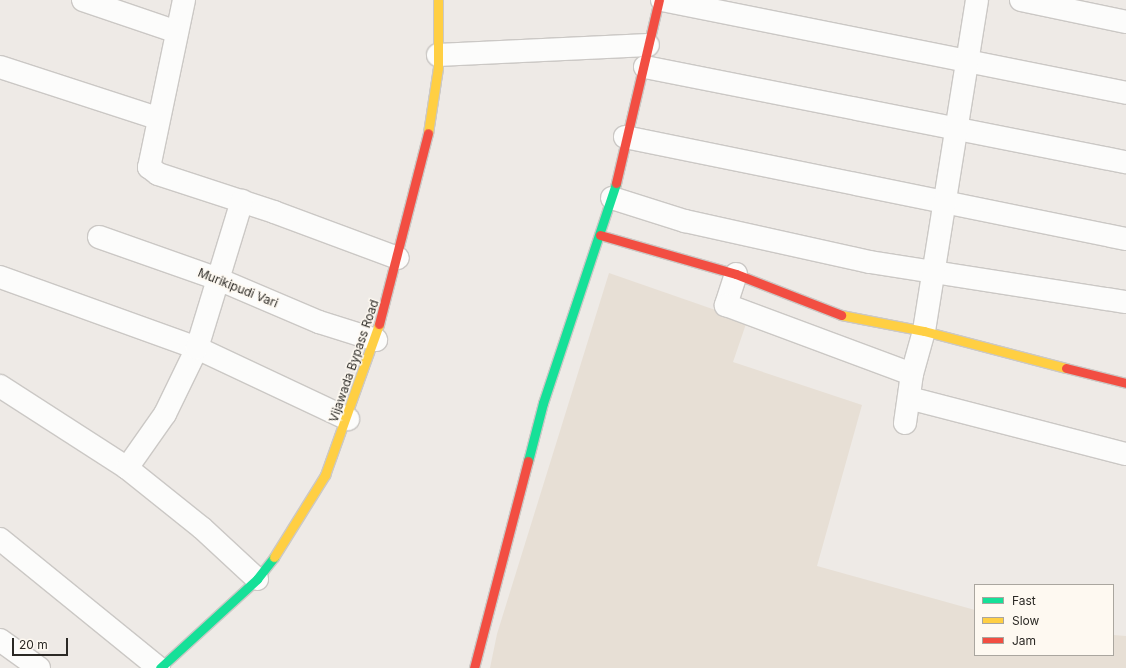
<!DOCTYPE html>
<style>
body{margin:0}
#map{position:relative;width:1126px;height:668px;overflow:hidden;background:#eeeae6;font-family:Inter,sans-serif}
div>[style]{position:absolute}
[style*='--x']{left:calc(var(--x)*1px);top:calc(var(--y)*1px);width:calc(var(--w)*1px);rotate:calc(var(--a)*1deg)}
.built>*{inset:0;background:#e7dfd5}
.roads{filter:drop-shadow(1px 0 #cbc8c5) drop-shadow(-1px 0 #cbc8c5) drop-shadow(0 1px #cbc8c5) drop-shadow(0 -1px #cbc8c5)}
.street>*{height:22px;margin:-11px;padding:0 11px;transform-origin:11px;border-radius:11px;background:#fcfcfb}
.fast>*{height:9px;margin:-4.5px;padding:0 4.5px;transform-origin:4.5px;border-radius:4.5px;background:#16e098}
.slow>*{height:9px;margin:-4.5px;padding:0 4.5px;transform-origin:4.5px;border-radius:4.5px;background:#ffcf43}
.jam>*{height:9px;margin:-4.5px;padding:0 4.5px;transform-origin:4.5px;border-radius:4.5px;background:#f24e42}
span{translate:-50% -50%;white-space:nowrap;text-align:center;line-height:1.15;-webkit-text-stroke:3px #fef9f1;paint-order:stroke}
.street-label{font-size:12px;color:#2b2925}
.legend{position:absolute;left:974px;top:584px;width:140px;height:72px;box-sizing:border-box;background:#fef9f1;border:1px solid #aaa69f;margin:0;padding:5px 7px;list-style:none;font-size:12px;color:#2b2925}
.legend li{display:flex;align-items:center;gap:8px;height:20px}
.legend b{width:20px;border:1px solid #aaa69f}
.scale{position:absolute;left:12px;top:638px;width:56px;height:18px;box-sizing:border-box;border:2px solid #2b2925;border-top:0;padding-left:5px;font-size:12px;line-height:14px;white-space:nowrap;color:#2b2925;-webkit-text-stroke:3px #fef9f1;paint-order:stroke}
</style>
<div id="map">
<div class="built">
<div style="clip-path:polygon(609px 273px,747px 321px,733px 362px,862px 405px,817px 566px,975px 610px,975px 655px,1113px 655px,1113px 635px,1126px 636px,1126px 668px,490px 668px,497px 634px)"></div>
</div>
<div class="roads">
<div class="street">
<div style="--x:83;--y:0;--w:99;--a:18.8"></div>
<div style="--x:184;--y:0;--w:171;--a:101.8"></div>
<div style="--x:149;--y:167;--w:11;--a:38"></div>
<div style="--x:158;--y:174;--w:122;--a:18.1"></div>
<div style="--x:274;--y:212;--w:132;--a:20.4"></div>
<div style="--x:662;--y:0;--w:473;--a:11.3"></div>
<div style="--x:1021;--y:0;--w:107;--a:11.8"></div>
<div style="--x:438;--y:55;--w:210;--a:-2.7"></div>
<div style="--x:0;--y:67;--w:165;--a:18"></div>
<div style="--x:645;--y:67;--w:490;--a:11.2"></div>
<div style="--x:625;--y:137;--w:511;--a:11.51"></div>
<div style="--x:612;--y:198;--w:77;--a:17.5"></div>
<div style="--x:685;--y:221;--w:189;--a:12.5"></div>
<div style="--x:870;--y:262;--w:259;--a:8.9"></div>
<div style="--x:99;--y:237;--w:126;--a:19.4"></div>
<div style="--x:218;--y:279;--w:110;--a:23.1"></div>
<div style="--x:319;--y:322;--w:60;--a:17.5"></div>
<div style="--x:736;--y:274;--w:33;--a:108"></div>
<div style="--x:726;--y:305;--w:198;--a:20.4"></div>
<div style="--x:0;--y:277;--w:209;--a:19.8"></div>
<div style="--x:197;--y:348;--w:167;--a:25.2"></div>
<div style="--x:0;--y:386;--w:151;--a:32.8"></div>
<div style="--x:127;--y:468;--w:96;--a:38.7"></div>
<div style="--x:202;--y:528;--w:75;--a:42.8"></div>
<div style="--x:909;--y:398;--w:224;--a:14.5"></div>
<div style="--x:905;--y:423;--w:49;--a:-81.9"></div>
<div style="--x:912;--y:374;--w:45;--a:-74.4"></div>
<div style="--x:924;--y:331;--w:335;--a:-80.9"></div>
<div style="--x:127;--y:468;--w:66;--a:-54.9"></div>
<div style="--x:165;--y:414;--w:73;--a:-64.1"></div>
<div style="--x:197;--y:348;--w:154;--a:-73"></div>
<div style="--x:0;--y:539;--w:205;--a:39.1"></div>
<div style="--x:0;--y:640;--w:48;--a:35.7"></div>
</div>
<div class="fast">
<div style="--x:528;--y:461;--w:60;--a:-75.5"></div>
<div style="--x:543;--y:403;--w:232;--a:-71.6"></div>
<div style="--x:160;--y:668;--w:132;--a:-42.5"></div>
<div style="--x:257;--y:579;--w:28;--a:-52"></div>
</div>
<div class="slow">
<div style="--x:428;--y:133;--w:66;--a:-81.3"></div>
<div style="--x:438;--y:68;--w:68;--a:-90"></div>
<div style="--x:841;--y:315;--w:85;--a:10.9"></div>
<div style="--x:924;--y:331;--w:147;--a:14.6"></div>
<div style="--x:274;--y:557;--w:97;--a:-58.1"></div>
<div style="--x:325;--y:475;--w:160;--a:-70.3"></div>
</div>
<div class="jam">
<div style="--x:616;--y:183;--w:188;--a:-76.8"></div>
<div style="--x:600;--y:235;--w:141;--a:16"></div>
<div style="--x:736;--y:274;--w:113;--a:21.3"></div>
<div style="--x:379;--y:324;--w:197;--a:-75.6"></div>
<div style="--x:1066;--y:368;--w:62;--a:14"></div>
<div style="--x:474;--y:668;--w:214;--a:-75.4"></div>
</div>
</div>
<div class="street-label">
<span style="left:238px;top:288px;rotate:22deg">Murikipudi Vari</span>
<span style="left:354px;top:361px;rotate:-71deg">Vijawada Bypass Road</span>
</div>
<ul class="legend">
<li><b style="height:5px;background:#16e098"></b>Fast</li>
<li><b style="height:5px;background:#ffcf43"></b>Slow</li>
<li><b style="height:5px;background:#f24e42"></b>Jam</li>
</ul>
<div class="scale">20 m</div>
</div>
